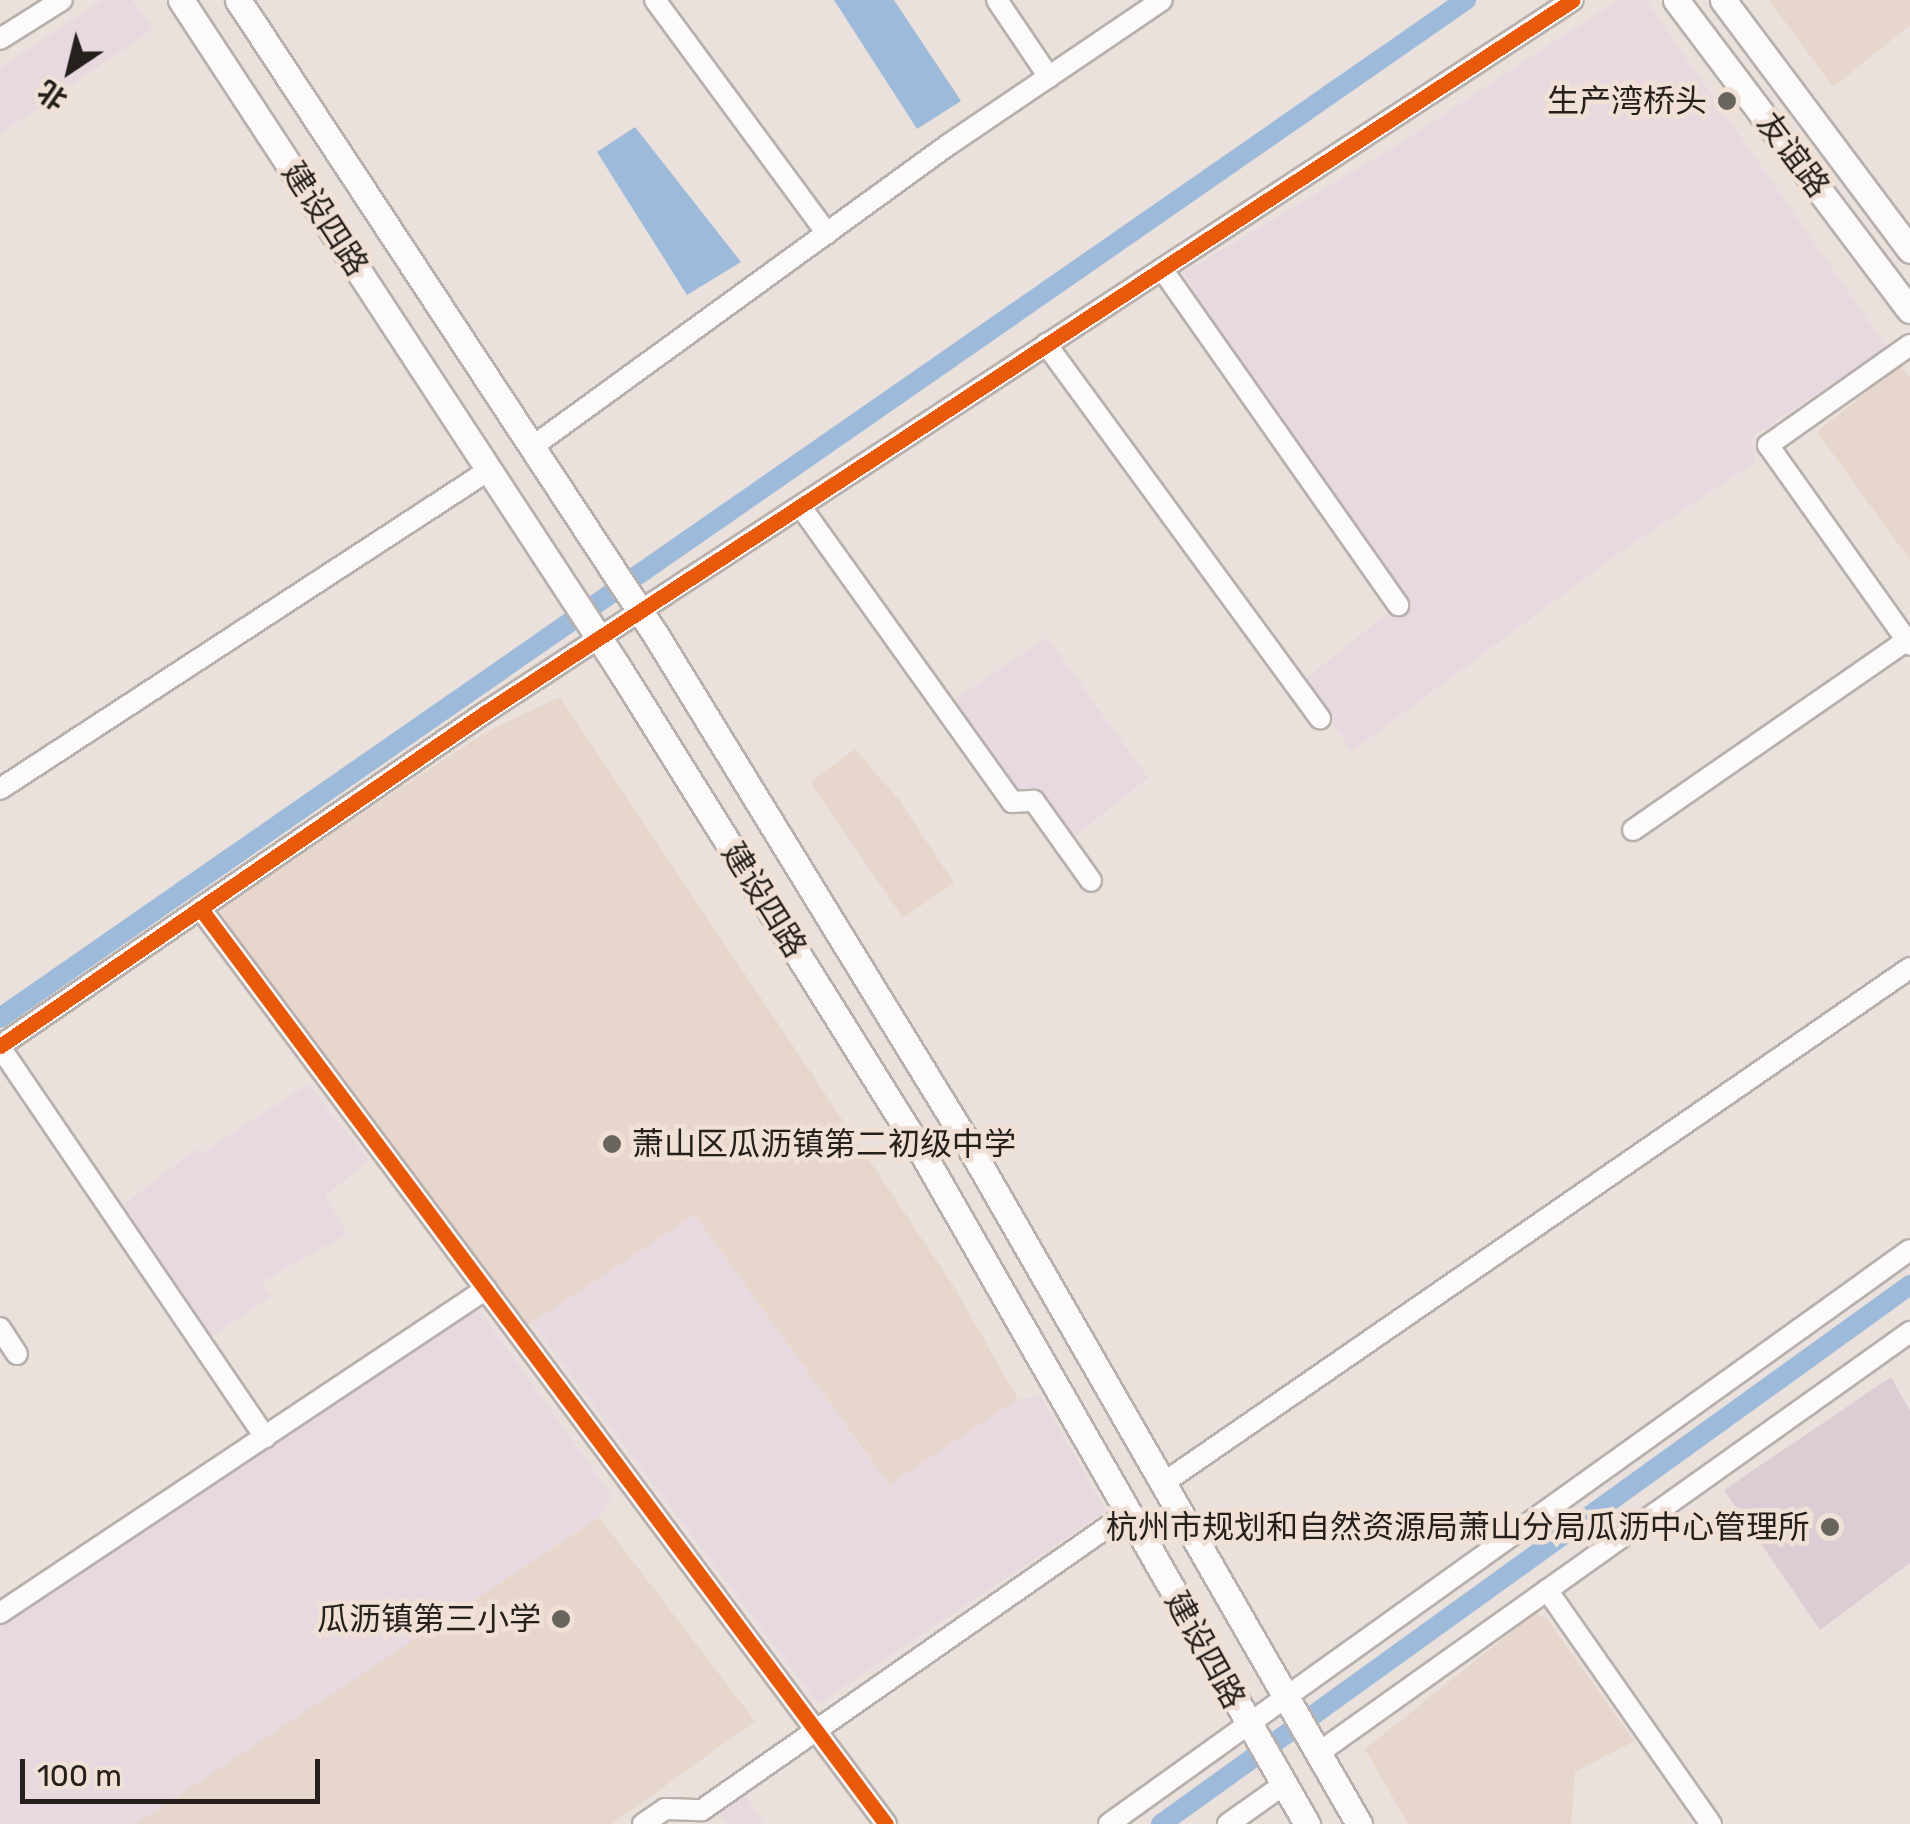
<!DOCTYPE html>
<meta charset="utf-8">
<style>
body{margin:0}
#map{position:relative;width:1910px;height:1824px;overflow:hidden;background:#eae1dc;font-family:Rubik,"Noto Sans SC",sans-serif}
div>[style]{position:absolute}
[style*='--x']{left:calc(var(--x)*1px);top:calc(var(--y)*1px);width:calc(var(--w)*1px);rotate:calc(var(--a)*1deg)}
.built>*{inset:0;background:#e7d6cc}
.industrial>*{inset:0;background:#e8d9e0}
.water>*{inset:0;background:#9ebadb}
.canal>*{height:20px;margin:-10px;padding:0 10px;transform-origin:10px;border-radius:10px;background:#9ebadb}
.building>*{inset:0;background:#dccdd4}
.roads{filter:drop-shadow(2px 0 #b7b0ac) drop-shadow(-2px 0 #b7b0ac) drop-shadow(0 2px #b7b0ac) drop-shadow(0 -2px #b7b0ac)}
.minor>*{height:20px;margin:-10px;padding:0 10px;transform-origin:10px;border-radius:10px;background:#fcfafa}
.major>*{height:25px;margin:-12.5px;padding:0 12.5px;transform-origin:12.5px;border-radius:12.5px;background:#fcfafa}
.cycleway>*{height:15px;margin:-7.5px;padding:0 7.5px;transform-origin:7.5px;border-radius:7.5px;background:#e8590c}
.dots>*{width:28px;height:28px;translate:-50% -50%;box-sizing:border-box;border:5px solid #f0e0d6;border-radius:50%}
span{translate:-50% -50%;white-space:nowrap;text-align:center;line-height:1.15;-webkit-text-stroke:9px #f0e0d6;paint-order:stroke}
.poi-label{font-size:32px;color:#25201c}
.right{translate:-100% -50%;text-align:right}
.left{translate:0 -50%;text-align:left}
.street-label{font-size:32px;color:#25201c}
.north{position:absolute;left:20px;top:20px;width:100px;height:100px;-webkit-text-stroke:8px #f0e0d6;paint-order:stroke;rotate:215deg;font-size:28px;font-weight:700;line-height:40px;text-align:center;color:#25201c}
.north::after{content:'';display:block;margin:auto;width:35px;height:45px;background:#25201c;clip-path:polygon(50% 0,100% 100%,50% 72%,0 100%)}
.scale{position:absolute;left:20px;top:1759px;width:300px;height:45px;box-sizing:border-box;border:5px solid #25201c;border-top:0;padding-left:12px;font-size:30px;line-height:35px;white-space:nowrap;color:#25201c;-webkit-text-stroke:8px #f0e0d6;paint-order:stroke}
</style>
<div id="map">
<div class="built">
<div style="clip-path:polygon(1769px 0,1910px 0,1910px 25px,1833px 87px)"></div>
<div style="clip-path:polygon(1900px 365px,1910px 378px,1910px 560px,1817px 432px)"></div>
<div style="clip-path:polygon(560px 697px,956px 1290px,1018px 1399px,889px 1485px,695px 1215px,512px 1336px,213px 946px,214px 924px,227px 902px,486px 732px)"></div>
<div style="clip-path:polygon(855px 749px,899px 800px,954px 883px,903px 918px,810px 782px)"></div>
<div style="clip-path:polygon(599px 1517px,755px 1721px,612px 1824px,136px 1824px)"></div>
<div style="clip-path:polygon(1535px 1613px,1548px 1620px,1634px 1741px,1575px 1772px,1571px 1824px,1408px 1824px,1365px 1749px)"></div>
</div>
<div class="industrial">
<div style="clip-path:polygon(102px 0,132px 0,153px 29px,0 134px,0 68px)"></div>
<div style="clip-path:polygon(1618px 0,1646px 0,1887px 348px,1751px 437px,1755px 462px,1619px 553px,1352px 751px,1302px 682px,1398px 605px,1308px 476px,1183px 273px,1399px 144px)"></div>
<div style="clip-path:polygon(1047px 637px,1148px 778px,1074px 837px,1040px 796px,1018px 794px,954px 700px)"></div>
<div style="clip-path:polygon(308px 1084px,369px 1160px,325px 1196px,347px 1234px,262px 1282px,271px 1296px,208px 1339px,123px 1205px,195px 1150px,204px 1152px)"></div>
<div style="clip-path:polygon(695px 1215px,888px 1485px,1018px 1399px,1041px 1397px,1106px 1511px,818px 1704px,532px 1323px)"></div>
<div style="clip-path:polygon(478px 1308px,612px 1496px,599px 1517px,136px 1824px,0 1824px,0 1622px)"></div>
<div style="clip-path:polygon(742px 1791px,764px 1824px,727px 1824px,719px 1812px)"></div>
</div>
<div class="water">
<div style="clip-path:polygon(834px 0,894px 0,961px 101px,917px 129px)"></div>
<div style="clip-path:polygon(635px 127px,741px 262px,687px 295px,597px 152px)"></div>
</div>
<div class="canal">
<div style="--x:0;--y:1018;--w:1785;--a:-34.78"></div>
<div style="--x:1309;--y:1718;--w:741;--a:-35.77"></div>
<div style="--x:1272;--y:1744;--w:21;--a:-35"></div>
<div style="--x:1161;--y:1824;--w:113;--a:-35.7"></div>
</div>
<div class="building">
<div style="clip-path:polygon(1891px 1377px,1910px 1411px,1910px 1563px,1820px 1630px,1724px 1490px)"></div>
</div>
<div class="roads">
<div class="minor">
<div style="--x:655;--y:0;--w:290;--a:53.6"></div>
<div style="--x:997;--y:0;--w:93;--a:56"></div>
<div style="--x:0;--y:39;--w:73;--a:-32.2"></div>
<div style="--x:1162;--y:269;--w:411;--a:54.9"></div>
<div style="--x:1046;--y:344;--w:464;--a:53.8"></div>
<div style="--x:1910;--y:345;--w:174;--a:144.8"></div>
<div style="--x:1768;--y:445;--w:245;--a:54.6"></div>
<div style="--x:532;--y:447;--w:514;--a:-35.98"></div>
<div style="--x:948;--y:145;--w:258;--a:-34.1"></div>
<div style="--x:801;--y:507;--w:363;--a:54.4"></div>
<div style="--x:1012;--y:802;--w:22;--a:-3"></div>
<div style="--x:1034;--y:801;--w:98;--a:54.5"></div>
<div style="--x:0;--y:789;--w:584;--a:-33.12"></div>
<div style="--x:1633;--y:830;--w:337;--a:-34.7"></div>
<div style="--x:200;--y:908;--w:1144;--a:53.17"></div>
<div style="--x:0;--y:1046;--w:590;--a:-34.5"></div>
<div style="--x:486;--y:712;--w:1299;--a:-33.23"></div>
<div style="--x:0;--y:1047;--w:472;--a:55.8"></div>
<div style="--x:0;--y:1328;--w:31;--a:57"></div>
<div style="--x:1162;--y:1484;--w:909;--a:-34.6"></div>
<div style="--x:1547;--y:1590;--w:286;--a:55"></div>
<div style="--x:0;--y:1613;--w:584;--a:-33.69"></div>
<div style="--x:1317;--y:1754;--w:728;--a:-35.44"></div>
<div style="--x:643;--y:1824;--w:27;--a:-34"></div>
<div style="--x:665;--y:1809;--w:37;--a:2"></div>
<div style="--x:702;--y:1810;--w:521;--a:-34.91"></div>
<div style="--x:1109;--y:1824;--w:985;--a:-35.63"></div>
<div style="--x:1228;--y:1824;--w:67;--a:-35.3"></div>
</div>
<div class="major">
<div style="--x:181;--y:0;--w:797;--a:56.77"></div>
<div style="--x:618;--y:667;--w:577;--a:57.96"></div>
<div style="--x:924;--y:1156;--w:770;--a:60.17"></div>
<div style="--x:238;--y:0;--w:762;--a:56.66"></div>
<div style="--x:657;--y:637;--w:589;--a:58.47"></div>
<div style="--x:965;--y:1139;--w:790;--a:60.09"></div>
<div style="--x:1676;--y:0;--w:388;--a:53"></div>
<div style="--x:1723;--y:0;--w:312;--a:53.2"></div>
</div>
</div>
<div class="cycleway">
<div style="--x:200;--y:908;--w:1144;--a:53.17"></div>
<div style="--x:0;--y:1046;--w:590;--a:-34.5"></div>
<div style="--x:486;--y:712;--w:1299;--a:-33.23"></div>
</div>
<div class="dots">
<div style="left:1727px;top:101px;background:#6a645f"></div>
<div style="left:612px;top:1144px;background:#6a645f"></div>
<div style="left:1830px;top:1527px;background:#6a645f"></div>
<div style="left:561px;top:1619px;background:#6a645f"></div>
</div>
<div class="poi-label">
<span class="right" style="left:1707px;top:101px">生产湾桥头</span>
<span class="left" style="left:632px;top:1144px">萧山区瓜沥镇第二初级中学</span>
<span class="right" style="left:1810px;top:1527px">杭州市规划和自然资源局萧山分局瓜沥中心管理所</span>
<span class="right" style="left:541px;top:1619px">瓜沥镇第三小学</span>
</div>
<div class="street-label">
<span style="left:1793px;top:155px;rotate:53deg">友谊路</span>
<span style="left:325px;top:219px;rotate:57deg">建设四路</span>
<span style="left:764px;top:900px;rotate:58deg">建设四路</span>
<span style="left:1205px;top:1650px;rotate:61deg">建设四路</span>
</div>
<div class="north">北</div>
<div class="scale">100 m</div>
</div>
